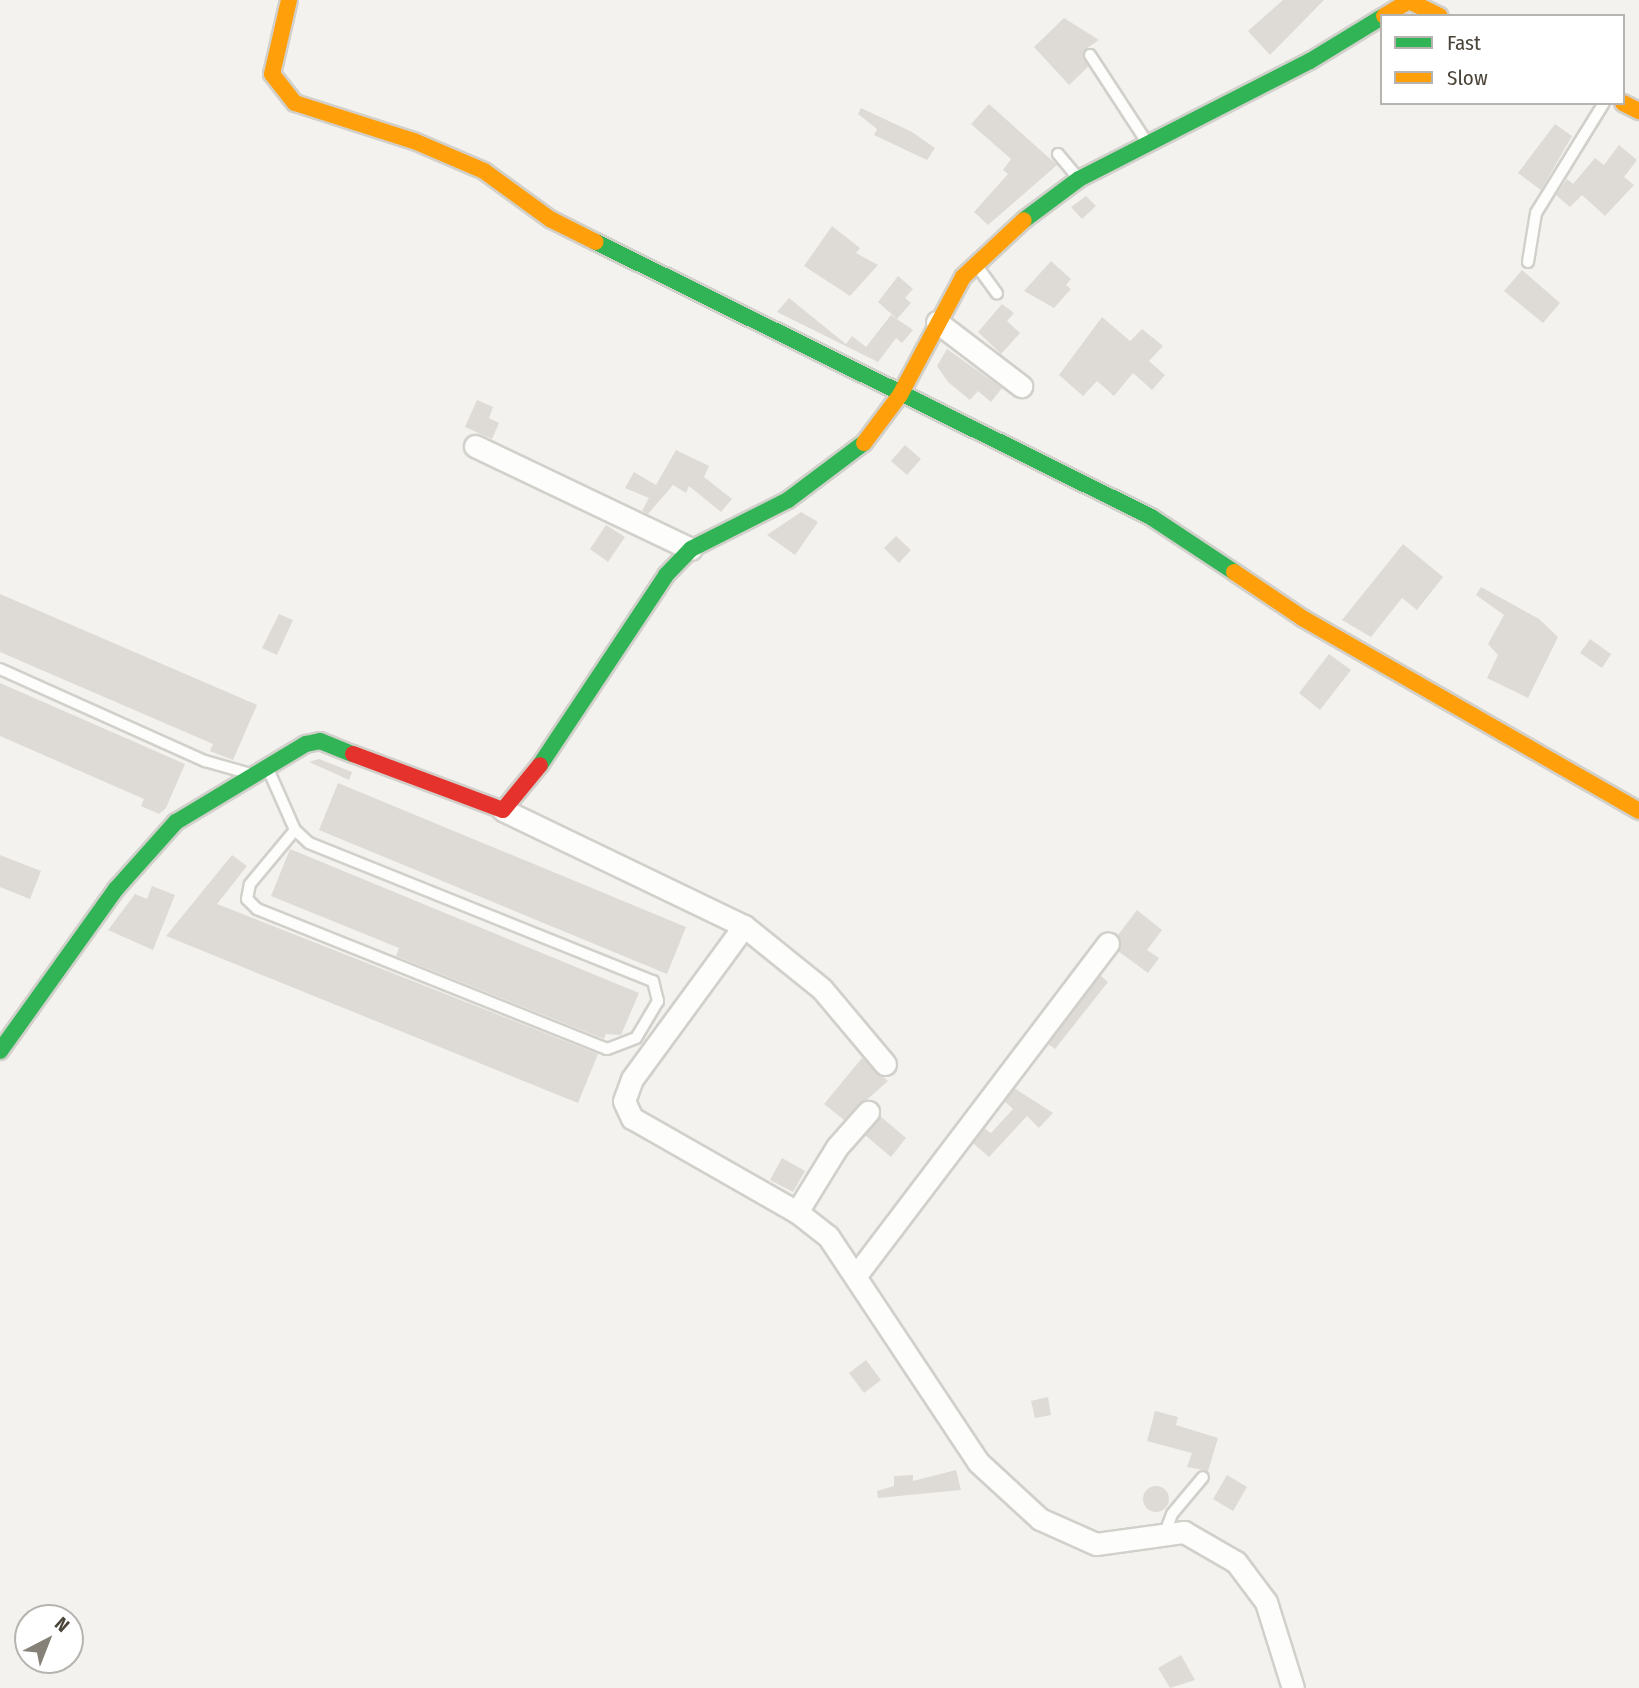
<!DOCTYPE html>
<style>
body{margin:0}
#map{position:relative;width:1639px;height:1688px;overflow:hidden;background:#f4f2ee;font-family:"Fira Sans Condensed",sans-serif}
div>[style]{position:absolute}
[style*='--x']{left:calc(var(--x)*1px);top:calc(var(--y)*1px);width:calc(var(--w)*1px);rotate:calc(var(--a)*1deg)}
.building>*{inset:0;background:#dedbd6}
.round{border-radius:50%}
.roads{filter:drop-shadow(2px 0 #d2d0cb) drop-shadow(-2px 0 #d2d0cb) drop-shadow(0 2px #d2d0cb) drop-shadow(0 -2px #d2d0cb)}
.lane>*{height:10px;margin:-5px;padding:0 5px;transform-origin:5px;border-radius:5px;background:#fdfdfc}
.street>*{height:21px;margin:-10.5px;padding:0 10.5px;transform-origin:10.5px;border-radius:10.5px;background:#fdfdfc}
.fast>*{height:16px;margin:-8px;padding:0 8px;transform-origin:8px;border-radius:8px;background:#30b455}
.slow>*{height:16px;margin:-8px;padding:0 8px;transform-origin:8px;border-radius:8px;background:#ff9f0a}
.jam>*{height:16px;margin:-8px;padding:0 8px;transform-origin:8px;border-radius:8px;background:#e5322d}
span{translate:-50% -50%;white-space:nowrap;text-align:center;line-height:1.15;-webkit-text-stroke:5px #fff;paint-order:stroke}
.legend{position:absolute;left:1380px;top:14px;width:245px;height:91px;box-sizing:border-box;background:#fff;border:2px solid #b7b4b0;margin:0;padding:9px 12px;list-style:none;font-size:21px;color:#4b4439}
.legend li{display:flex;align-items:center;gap:14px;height:35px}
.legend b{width:35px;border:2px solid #b7b4b0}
.north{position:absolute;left:14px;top:1604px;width:70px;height:70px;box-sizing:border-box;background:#fff;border:2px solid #b7b4b0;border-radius:50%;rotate:42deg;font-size:19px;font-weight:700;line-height:28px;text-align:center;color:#4b4439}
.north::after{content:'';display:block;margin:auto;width:24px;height:32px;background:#868178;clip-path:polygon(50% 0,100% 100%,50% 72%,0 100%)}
</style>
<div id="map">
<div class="building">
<div style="clip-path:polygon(1283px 0,1324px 0,1270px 55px,1248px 31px)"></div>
<div style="clip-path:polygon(1064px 18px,1099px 40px,1083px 51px,1088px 67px,1069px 85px,1034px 47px)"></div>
<div style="clip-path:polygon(989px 104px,1057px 165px,988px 225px,974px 212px,1008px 174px,1003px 170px,1011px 159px,971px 124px)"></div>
<div style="clip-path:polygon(861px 108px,912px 132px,935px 148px,927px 160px,874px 135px,877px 129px,858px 114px)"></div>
<div style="clip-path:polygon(1555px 124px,1572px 136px,1541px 190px,1518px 173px)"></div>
<div style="clip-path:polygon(1619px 145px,1637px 160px,1624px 177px,1634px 185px,1605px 216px,1582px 195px,1570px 207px,1556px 195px,1567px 179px,1573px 184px,1595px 158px,1604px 165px)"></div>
<div style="clip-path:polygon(1086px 196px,1096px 206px,1082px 219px,1071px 207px)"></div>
<div style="clip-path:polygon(832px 226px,860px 248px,856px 253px,878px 265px,850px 296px,804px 266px)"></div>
<div style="clip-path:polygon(1051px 261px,1071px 279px,1066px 285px,1071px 289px,1054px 308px,1024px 291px)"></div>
<div style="clip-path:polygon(1522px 270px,1560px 303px,1543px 323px,1504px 291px)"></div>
<div style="clip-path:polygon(898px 276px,913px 289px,905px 298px,911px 303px,897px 319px,878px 302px)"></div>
<div style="clip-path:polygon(789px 298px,846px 344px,852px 336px,866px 347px,891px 315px,913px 330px,902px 343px,896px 338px,878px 362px,777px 312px)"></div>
<div style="clip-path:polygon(1002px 304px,1014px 313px,1007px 321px,1020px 333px,1001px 354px,978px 332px)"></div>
<div style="clip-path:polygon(1102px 317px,1130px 341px,1142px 329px,1163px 346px,1149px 361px,1165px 375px,1152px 390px,1133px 373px,1114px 396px,1097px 381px,1083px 396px,1059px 375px)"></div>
<div style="clip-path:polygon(947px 349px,1002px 388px,991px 402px,978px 391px,970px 400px,948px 382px,937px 366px)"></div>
<div style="clip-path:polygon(477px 400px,493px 407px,489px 418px,499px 423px,492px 439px,465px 427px)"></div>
<div style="clip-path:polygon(905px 445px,921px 459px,907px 475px,891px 461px)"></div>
<div style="clip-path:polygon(676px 450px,709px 466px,704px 477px,732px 499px,721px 512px,689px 486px,686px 493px,673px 485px,648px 514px,642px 511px,649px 498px,625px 488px,634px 472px,656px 485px)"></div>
<div style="clip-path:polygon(801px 512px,818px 522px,795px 555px,767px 535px)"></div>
<div style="clip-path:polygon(606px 525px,625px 537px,608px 562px,590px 549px)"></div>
<div style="clip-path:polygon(896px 536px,911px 550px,899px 563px,884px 548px)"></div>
<div style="clip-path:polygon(1403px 544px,1443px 577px,1417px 610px,1402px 598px,1371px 637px,1342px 620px)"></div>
<div style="clip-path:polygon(1481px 587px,1539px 619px,1558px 637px,1528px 698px,1487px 678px,1498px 655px,1488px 644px,1504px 615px,1476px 595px)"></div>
<div style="clip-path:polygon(0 594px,257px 705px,233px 760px,210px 751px,213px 744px,0 652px)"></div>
<div style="clip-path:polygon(279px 614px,293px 620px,277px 655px,262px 648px)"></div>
<div style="clip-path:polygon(1590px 639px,1611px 654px,1602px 668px,1580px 653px)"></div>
<div style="clip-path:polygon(1329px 654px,1351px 670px,1320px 710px,1299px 693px)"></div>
<div style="clip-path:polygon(0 683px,185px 764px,166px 808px,159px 814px,141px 806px,144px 799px,0 736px)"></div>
<div style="clip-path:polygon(319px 759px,352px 772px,349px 780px,309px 762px)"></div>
<div style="clip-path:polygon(338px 783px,686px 927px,667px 974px,319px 830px)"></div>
<div style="clip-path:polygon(290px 849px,639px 993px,621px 1035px,606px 1034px,604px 1039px,396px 956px,399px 948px,271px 896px)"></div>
<div style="clip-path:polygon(0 855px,41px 871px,30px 899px,0 887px)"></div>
<div style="clip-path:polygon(232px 855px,247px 866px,217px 904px,598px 1054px,578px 1103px,166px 936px)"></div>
<div style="clip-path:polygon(152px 886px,175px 895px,153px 950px,108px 930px,135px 894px,147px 899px)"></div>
<div style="clip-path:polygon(1137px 910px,1162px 930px,1147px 950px,1159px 958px,1148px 973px,1118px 951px,1118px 935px)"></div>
<div style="clip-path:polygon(1100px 975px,1108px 982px,1055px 1049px,1048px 1044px)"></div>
<div style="clip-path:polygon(862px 1058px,888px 1081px,844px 1120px,824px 1104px)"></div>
<div style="clip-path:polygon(1014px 1088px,1053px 1113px,1039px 1128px,1027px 1116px,989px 1157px,973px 1143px,984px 1128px,991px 1133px,1013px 1109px,1004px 1101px)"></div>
<div style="clip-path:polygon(880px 1116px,906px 1138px,891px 1157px,865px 1135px)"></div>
<div style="clip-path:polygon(782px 1158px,805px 1171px,793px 1192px,770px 1180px)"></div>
<div style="clip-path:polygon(866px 1360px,881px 1380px,864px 1393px,849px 1373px)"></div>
<div style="clip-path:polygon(1048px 1397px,1051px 1415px,1035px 1418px,1031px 1401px)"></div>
<div style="clip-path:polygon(1155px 1411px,1178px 1417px,1176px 1425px,1218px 1438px,1208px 1471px,1187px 1467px,1192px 1453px,1147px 1441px)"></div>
<div style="clip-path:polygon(956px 1470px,961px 1490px,878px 1498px,877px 1491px,894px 1486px,894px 1476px,913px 1475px,913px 1481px)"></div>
<div style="clip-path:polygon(1227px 1475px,1247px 1487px,1233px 1511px,1213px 1499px)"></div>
<div class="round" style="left:1143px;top:1486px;width:26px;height:26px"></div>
<div style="clip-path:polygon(1181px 1655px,1195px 1680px,1170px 1688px,1158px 1668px)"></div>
</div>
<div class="roads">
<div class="lane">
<div style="--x:1090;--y:55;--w:103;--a:56.9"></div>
<div style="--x:1058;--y:154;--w:30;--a:50"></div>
<div style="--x:1528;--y:262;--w:50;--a:-80.7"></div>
<div style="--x:1536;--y:213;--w:129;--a:-58.3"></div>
<div style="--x:977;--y:266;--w:34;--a:54"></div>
<div style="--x:0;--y:669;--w:225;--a:24.2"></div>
<div style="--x:205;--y:761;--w:44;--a:15.9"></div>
<div style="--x:268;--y:769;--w:67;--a:66.1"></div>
<div style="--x:295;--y:830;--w:19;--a:43"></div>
<div style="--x:309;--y:843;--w:371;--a:21.9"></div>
<div style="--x:653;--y:981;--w:21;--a:76"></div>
<div style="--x:658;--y:1001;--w:43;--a:120.7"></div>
<div style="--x:636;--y:1038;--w:31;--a:159"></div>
<div style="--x:607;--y:1049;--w:377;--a:-158.2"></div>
<div style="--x:257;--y:909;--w:14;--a:-135"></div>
<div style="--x:247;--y:899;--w:15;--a:-79"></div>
<div style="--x:250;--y:884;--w:70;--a:-50.2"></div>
<div style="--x:1164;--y:1535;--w:22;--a:-69"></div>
<div style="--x:1172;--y:1514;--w:48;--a:-50"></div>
</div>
<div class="street">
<div style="--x:937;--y:322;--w:106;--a:37.3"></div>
<div style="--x:475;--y:446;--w:239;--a:25.5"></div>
<div style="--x:503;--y:810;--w:267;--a:25.7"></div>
<div style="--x:744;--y:926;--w:190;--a:126.2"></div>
<div style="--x:632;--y:1079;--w:23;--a:110"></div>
<div style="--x:624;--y:1101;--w:19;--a:65"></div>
<div style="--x:632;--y:1118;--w:190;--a:29.7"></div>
<div style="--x:797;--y:1212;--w:39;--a:38"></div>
<div style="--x:828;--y:1236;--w:271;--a:56.4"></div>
<div style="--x:978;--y:1462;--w:84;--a:42.6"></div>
<div style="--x:1040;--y:1519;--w:61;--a:24.1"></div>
<div style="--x:1096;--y:1544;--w:89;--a:-7.8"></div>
<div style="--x:1184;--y:1532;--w:60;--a:30"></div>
<div style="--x:1236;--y:1562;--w:50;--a:53.1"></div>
<div style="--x:1266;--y:1602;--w:90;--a:72.6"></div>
<div style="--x:744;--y:926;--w:100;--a:38.9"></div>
<div style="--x:822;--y:989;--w:98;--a:50"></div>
<div style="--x:797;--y:1212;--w:76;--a:-58.4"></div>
<div style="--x:837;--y:1147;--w:47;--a:-48.5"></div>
<div style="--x:857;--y:1274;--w:415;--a:-52.8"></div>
</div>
<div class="fast">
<div style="--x:1024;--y:220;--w:69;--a:-36.7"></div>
<div style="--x:1079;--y:179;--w:259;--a:-27.1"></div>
<div style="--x:1310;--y:61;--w:84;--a:-31.4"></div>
<div style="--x:596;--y:242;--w:619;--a:26.36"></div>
<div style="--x:1151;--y:517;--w:100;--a:33.5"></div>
<div style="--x:540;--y:765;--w:228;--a:-56.4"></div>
<div style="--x:666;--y:575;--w:36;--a:-46"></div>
<div style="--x:691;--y:549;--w:109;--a:-26.8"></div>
<div style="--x:788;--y:500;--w:95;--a:-36.9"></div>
<div style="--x:0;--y:1051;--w:199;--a:-54.4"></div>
<div style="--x:116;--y:889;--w:90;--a:-48.2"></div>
<div style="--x:176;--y:822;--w:152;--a:-31"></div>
<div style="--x:306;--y:744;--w:14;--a:-12"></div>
<div style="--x:320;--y:741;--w:35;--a:22"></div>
</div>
<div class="slow">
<div style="--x:289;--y:0;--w:76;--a:102.9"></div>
<div style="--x:272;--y:74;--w:37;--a:52"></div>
<div style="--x:295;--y:103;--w:125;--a:17.7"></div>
<div style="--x:414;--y:141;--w:76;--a:23.2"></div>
<div style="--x:484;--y:171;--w:82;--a:36"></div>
<div style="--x:550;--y:219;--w:51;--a:26.6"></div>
<div style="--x:1384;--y:16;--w:29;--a:-31"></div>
<div style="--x:1409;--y:1;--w:34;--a:26"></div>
<div style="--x:1623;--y:103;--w:18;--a:27"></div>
<div style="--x:864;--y:443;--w:60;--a:-53.1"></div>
<div style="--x:900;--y:395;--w:134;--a:-61.9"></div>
<div style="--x:963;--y:277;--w:83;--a:-43.1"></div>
<div style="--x:1234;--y:572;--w:84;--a:33.9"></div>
<div style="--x:1304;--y:619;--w:386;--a:29.8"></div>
</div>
<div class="jam">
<div style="--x:353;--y:754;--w:160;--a:20.5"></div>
<div style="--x:503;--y:810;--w:58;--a:-50.6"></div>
</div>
</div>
<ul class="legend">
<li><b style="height:9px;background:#30b455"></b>Fast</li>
<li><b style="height:9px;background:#ff9f0a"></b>Slow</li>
</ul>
<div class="north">N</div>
</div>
